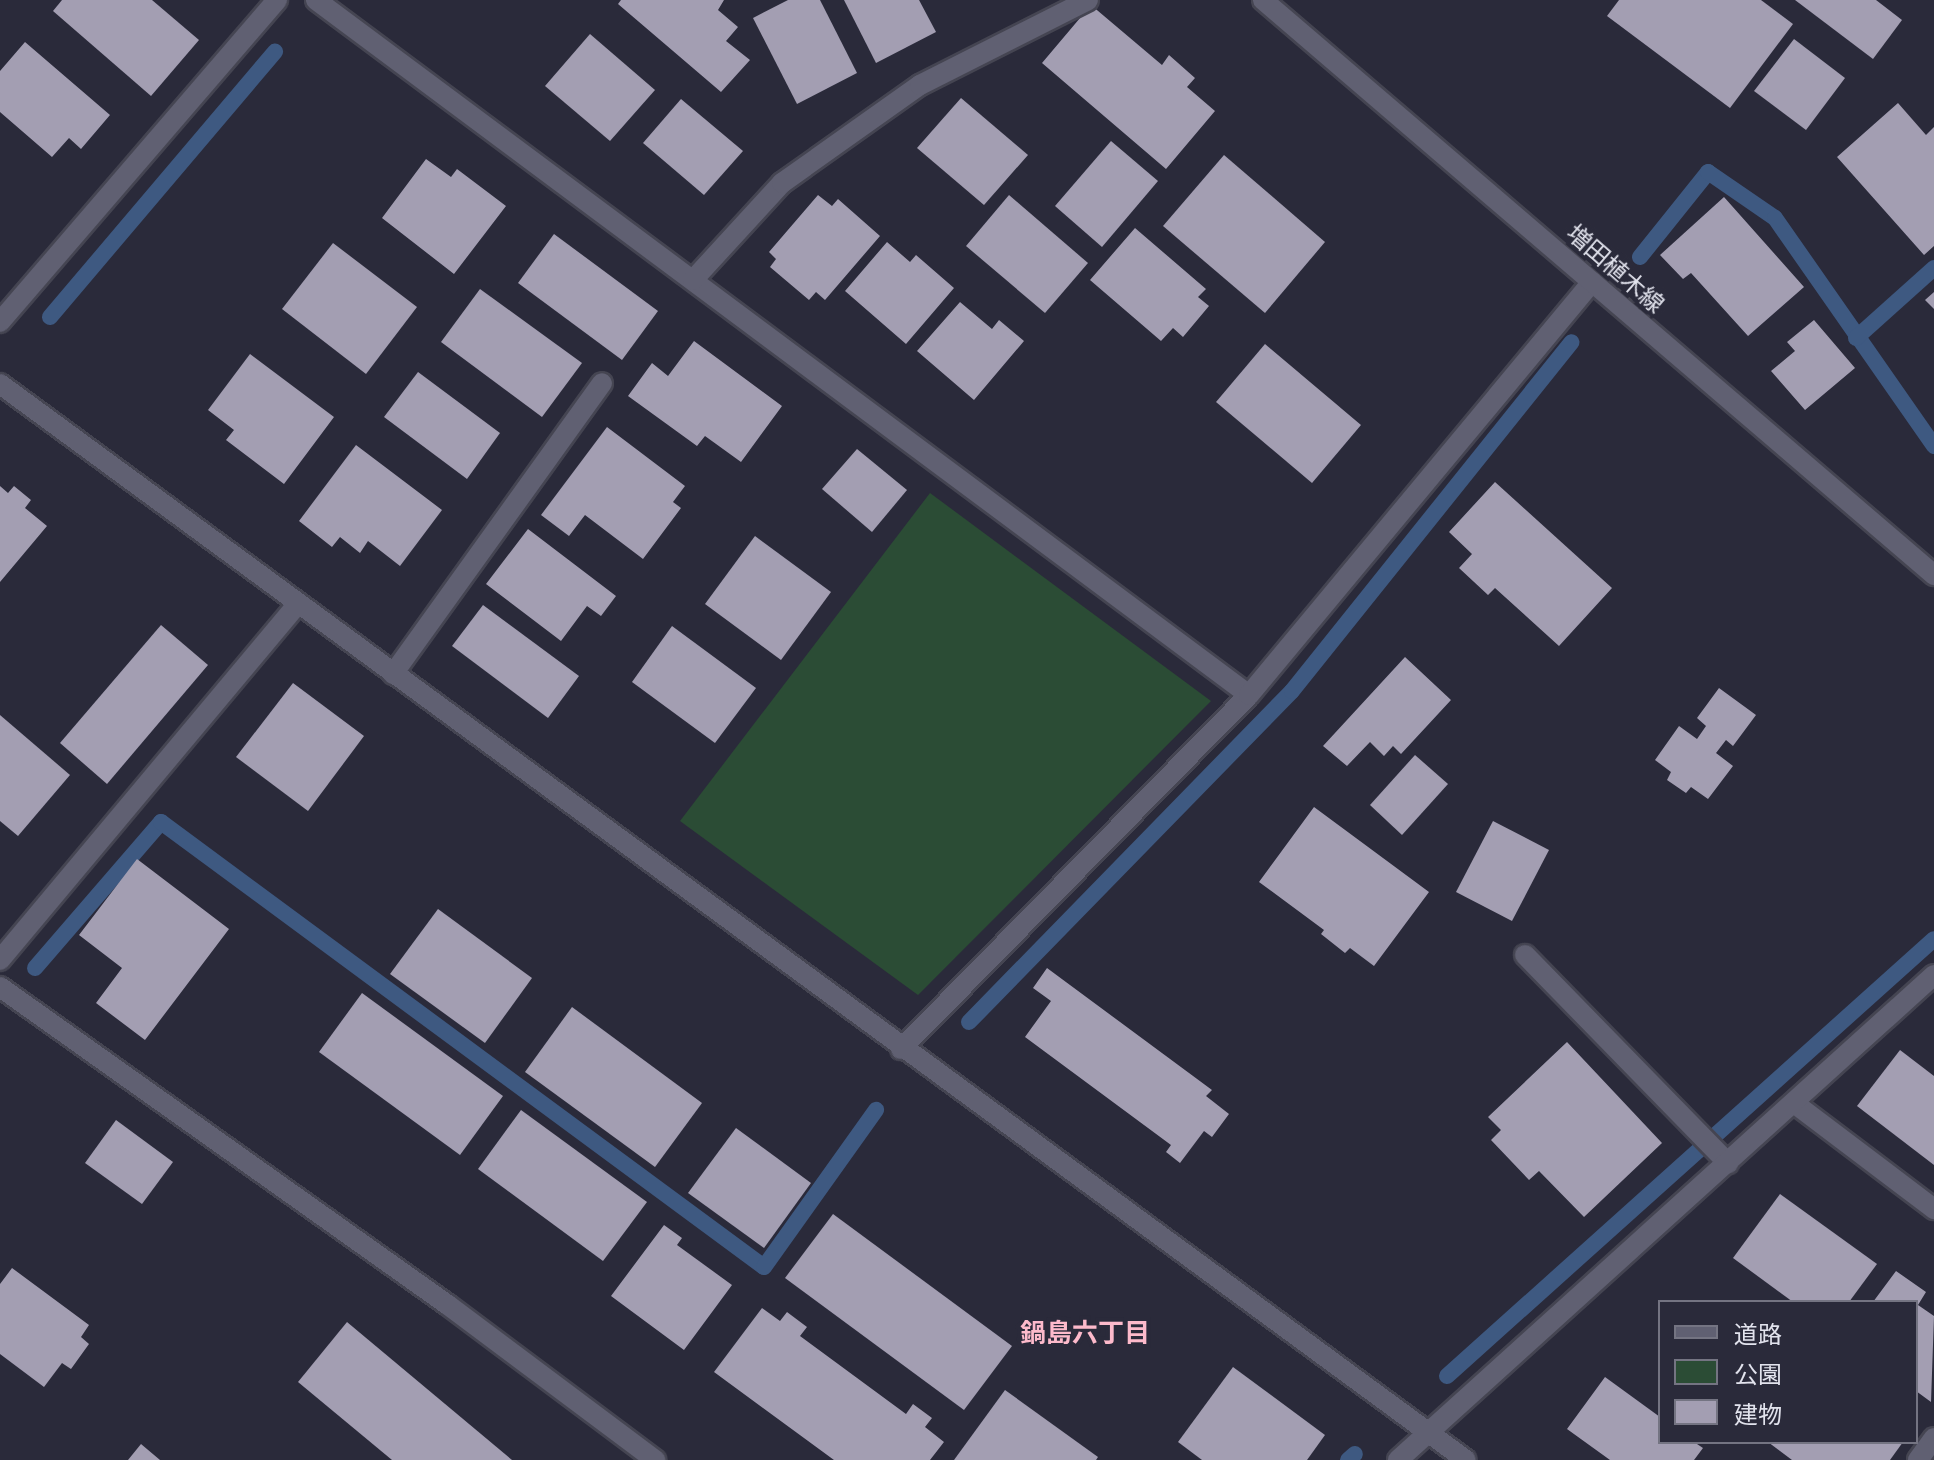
<!DOCTYPE html>
<meta charset="utf-8">
<style>
body{margin:0}
#map{position:relative;width:1934px;height:1460px;overflow:hidden;background:#2a2a3a;font-family:Commissioner,"Noto Sans JP",sans-serif}
div>[style]{position:absolute}
[style*='--x']{left:calc(var(--x)*1px);top:calc(var(--y)*1px);width:calc(var(--w)*1px);rotate:calc(var(--a)*1deg)}
.green>*{inset:0;background:#2b4c35}
.stream>*{height:16px;margin:-8px;padding:0 8px;transform-origin:8px;border-radius:8px;background:#3e5981}
.building>*{inset:0;background:#a39eb2}
.roads{filter:drop-shadow(2px 0 #454552) drop-shadow(-2px 0 #454552) drop-shadow(0 2px #454552) drop-shadow(0 -2px #454552)}
.lane>*{height:20px;margin:-10px;padding:0 10px;transform-origin:10px;border-radius:10px;background:#606072}
.street>*{height:20px;margin:-10px;padding:0 10px;transform-origin:10px;border-radius:10px;background:#606072}
.secondary>*{height:20px;margin:-10px;padding:0 10px;transform-origin:10px;border-radius:10px;background:#606072}
span{translate:-50% -50%;white-space:nowrap;text-align:center;line-height:1.15;-webkit-text-stroke:8px #2a2a3a;paint-order:stroke}
.street-label{font-size:24px;color:#e2e3ed}
.neighbourhood-label{font-size:26px;color:#fdbacb;font-weight:700}
.legend{position:absolute;left:1658px;top:1300px;width:260px;height:144px;box-sizing:border-box;background:#2a2a3a;border:2px solid #747482;margin:0;padding:10px 14px;list-style:none;font-size:24px;color:#e2e3ed}
.legend li{display:flex;align-items:center;gap:16px;height:40px}
.legend b{width:40px;border:2px solid #747482}
</style>
<div id="map">
<div class="green">
<div style="clip-path:polygon(930px 493px,1211px 701px,918px 995px,680px 821px)"></div>
</div>
<div class="stream">
<div style="--x:1640;--y:257;--w:109;--a:-51.3"></div>
<div style="--x:1708;--y:172;--w:81;--a:34.5"></div>
<div style="--x:1775;--y:218;--w:278;--a:55.1"></div>
<div style="--x:50;--y:317;--w:348;--a:-49.7"></div>
<div style="--x:1856;--y:338;--w:105;--a:-41.9"></div>
<div style="--x:35;--y:968;--w:193;--a:-49.2"></div>
<div style="--x:161;--y:822;--w:749;--a:36.43"></div>
<div style="--x:764;--y:1267;--w:193;--a:-54.5"></div>
<div style="--x:969;--y:1022;--w:462;--a:-45.7"></div>
<div style="--x:1292;--y:691;--w:447;--a:-51.3"></div>
<div style="--x:1447;--y:1376;--w:654;--a:-41.9"></div>
<div style="--x:1348;--y:1460;--w:9;--a:-41"></div>
</div>
<div class="building">
<div style="clip-path:polygon(62px 0,152px 0,199px 40px,151px 96px,53px 11px)"></div>
<div style="clip-path:polygon(621px 0,724px 0,718px 10px,738px 27px,726px 41px,750px 60px,721px 92px,618px 4px)"></div>
<div style="clip-path:polygon(788px 0,820px 0,857px 73px,797px 104px,753px 18px)"></div>
<div style="clip-path:polygon(844px 0,919px 0,936px 32px,876px 63px)"></div>
<div style="clip-path:polygon(1619px 0,1761px 0,1793px 24px,1730px 108px,1607px 16px)"></div>
<div style="clip-path:polygon(1795px 0,1876px 0,1902px 20px,1873px 59px)"></div>
<div style="clip-path:polygon(1091px 5px,1162px 65px,1169px 55px,1195px 78px,1187px 87px,1215px 111px,1166px 169px,1042px 63px)"></div>
<div style="clip-path:polygon(590px 34px,655px 90px,610px 141px,545px 86px)"></div>
<div style="clip-path:polygon(1794px 39px,1845px 78px,1806px 130px,1754px 91px)"></div>
<div style="clip-path:polygon(25px 42px,110px 115px,81px 149px,69px 138px,52px 157px,0 112px,0 71px)"></div>
<div style="clip-path:polygon(961px 98px,1028px 155px,984px 205px,917px 148px)"></div>
<div style="clip-path:polygon(681px 99px,743px 151px,704px 195px,643px 143px)"></div>
<div style="clip-path:polygon(1898px 103px,1926px 135px,1934px 127px,1934px 246px,1924px 255px,1837px 157px)"></div>
<div style="clip-path:polygon(1111px 141px,1158px 181px,1102px 247px,1055px 206px)"></div>
<div style="clip-path:polygon(1224px 155px,1325px 242px,1265px 313px,1163px 226px)"></div>
<div style="clip-path:polygon(426px 159px,451px 177px,457px 169px,506px 206px,454px 274px,382px 218px)"></div>
<div style="clip-path:polygon(818px 195px,832px 206px,838px 199px,880px 236px,825px 300px,816px 292px,809px 300px,770px 267px,776px 259px,769px 252px)"></div>
<div style="clip-path:polygon(1009px 195px,1088px 263px,1045px 313px,966px 246px)"></div>
<div style="clip-path:polygon(1724px 197px,1804px 287px,1748px 336px,1691px 273px,1683px 279px,1660px 255px)"></div>
<div style="clip-path:polygon(1135px 228px,1206px 289px,1198px 297px,1209px 306px,1183px 337px,1173px 328px,1161px 341px,1090px 280px)"></div>
<div style="clip-path:polygon(554px 234px,658px 311px,622px 360px,518px 283px)"></div>
<div style="clip-path:polygon(887px 242px,910px 262px,916px 255px,954px 288px,906px 344px,845px 291px)"></div>
<div style="clip-path:polygon(333px 243px,417px 307px,366px 374px,282px 309px)"></div>
<div style="clip-path:polygon(480px 289px,582px 363px,542px 417px,441px 342px)"></div>
<div style="clip-path:polygon(1934px 292px,1934px 309px,1925px 300px)"></div>
<div style="clip-path:polygon(960px 302px,992px 329px,999px 320px,1024px 341px,974px 400px,917px 351px)"></div>
<div style="clip-path:polygon(1814px 320px,1855px 368px,1805px 410px,1771px 371px,1795px 351px,1787px 342px)"></div>
<div style="clip-path:polygon(694px 341px,782px 406px,741px 462px,705px 436px,697px 446px,628px 396px,652px 363px,668px 376px)"></div>
<div style="clip-path:polygon(1265px 344px,1361px 425px,1312px 483px,1216px 402px)"></div>
<div style="clip-path:polygon(250px 354px,334px 417px,284px 484px,226px 440px,234px 430px,208px 410px)"></div>
<div style="clip-path:polygon(418px 372px,500px 433px,467px 479px,384px 417px)"></div>
<div style="clip-path:polygon(607px 427px,685px 486px,673px 502px,681px 508px,643px 559px,585px 515px,569px 536px,541px 515px)"></div>
<div style="clip-path:polygon(356px 445px,442px 510px,400px 566px,368px 541px,360px 553px,340px 537px,332px 547px,299px 521px)"></div>
<div style="clip-path:polygon(857px 449px,907px 490px,872px 532px,822px 489px)"></div>
<div style="clip-path:polygon(1495px 482px,1612px 588px,1559px 646px,1495px 588px,1488px 595px,1459px 568px,1472px 554px,1449px 532px)"></div>
<div style="clip-path:polygon(0 486px,8px 493px,14px 486px,31px 500px,25px 508px,47px 526px,0 582px)"></div>
<div style="clip-path:polygon(528px 529px,616px 596px,601px 616px,587px 606px,561px 641px,486px 584px)"></div>
<div style="clip-path:polygon(755px 536px,831px 592px,781px 660px,705px 604px)"></div>
<div style="clip-path:polygon(483px 605px,579px 676px,548px 718px,452px 646px)"></div>
<div style="clip-path:polygon(161px 625px,208px 665px,107px 784px,60px 743px)"></div>
<div style="clip-path:polygon(672px 626px,756px 688px,715px 743px,632px 682px)"></div>
<div style="clip-path:polygon(1405px 657px,1451px 700px,1401px 754px,1393px 746px,1384px 756px,1370px 742px,1347px 766px,1323px 746px)"></div>
<div style="clip-path:polygon(293px 683px,364px 736px,308px 811px,236px 757px)"></div>
<div style="clip-path:polygon(1719px 688px,1756px 715px,1733px 746px,1726px 740px,1716px 753px,1733px 766px,1708px 799px,1691px 787px,1686px 793px,1667px 780px,1671px 772px,1655px 760px,1679px 726px,1697px 739px,1706px 726px,1697px 718px)"></div>
<div style="clip-path:polygon(0 715px,70px 775px,18px 836px,0 821px)"></div>
<div style="clip-path:polygon(1415px 755px,1448px 784px,1402px 835px,1370px 805px)"></div>
<div style="clip-path:polygon(1314px 807px,1429px 892px,1374px 966px,1350px 948px,1345px 953px,1321px 934px,1324px 930px,1259px 882px)"></div>
<div style="clip-path:polygon(1493px 821px,1549px 850px,1512px 921px,1456px 892px)"></div>
<div style="clip-path:polygon(137px 859px,229px 929px,145px 1040px,96px 1003px,122px 968px,79px 935px)"></div>
<div style="clip-path:polygon(438px 909px,532px 978px,485px 1043px,390px 974px)"></div>
<div style="clip-path:polygon(1047px 968px,1212px 1090px,1206px 1096px,1229px 1114px,1212px 1137px,1204px 1131px,1180px 1163px,1166px 1152px,1171px 1145px,1025px 1037px,1051px 1001px,1033px 988px)"></div>
<div style="clip-path:polygon(362px 993px,503px 1096px,460px 1155px,319px 1052px)"></div>
<div style="clip-path:polygon(572px 1007px,702px 1103px,655px 1167px,525px 1072px)"></div>
<div style="clip-path:polygon(1567px 1042px,1662px 1143px,1584px 1217px,1539px 1171px,1529px 1180px,1491px 1140px,1501px 1130px,1488px 1117px)"></div>
<div style="clip-path:polygon(1900px 1050px,1934px 1076px,1934px 1165px,1857px 1106px)"></div>
<div style="clip-path:polygon(521px 1110px,647px 1202px,603px 1261px,478px 1169px)"></div>
<div style="clip-path:polygon(116px 1120px,173px 1162px,142px 1204px,85px 1163px)"></div>
<div style="clip-path:polygon(736px 1128px,811px 1183px,764px 1248px,688px 1193px)"></div>
<div style="clip-path:polygon(1780px 1194px,1877px 1264px,1849px 1302px,1793px 1302px,1733px 1258px)"></div>
<div style="clip-path:polygon(833px 1214px,1012px 1346px,964px 1410px,785px 1278px)"></div>
<div style="clip-path:polygon(664px 1225px,682px 1238px,677px 1245px,732px 1285px,684px 1350px,611px 1296px)"></div>
<div style="clip-path:polygon(12px 1268px,89px 1325px,81px 1337px,89px 1344px,71px 1369px,62px 1363px,44px 1387px,0 1354px,0 1284px)"></div>
<div style="clip-path:polygon(1896px 1271px,1926px 1292px,1918px 1305px,1934px 1316px,1931px 1402px,1916px 1391px,1916px 1302px,1873px 1302px)"></div>
<div style="clip-path:polygon(762px 1308px,780px 1321px,787px 1312px,807px 1327px,800px 1336px,906px 1414px,913px 1404px,932px 1418px,925px 1427px,944px 1442px,930px 1460px,834px 1460px,714px 1372px)"></div>
<div style="clip-path:polygon(347px 1322px,512px 1460px,392px 1460px,298px 1382px)"></div>
<div style="clip-path:polygon(1233px 1367px,1325px 1435px,1307px 1460px,1202px 1460px,1178px 1442px)"></div>
<div style="clip-path:polygon(1605px 1377px,1660px 1417px,1660px 1442px,1694px 1442px,1703px 1448px,1694px 1460px,1610px 1460px,1567px 1429px)"></div>
<div style="clip-path:polygon(1005px 1390px,1098px 1457px,1096px 1460px,954px 1460px)"></div>
<div style="clip-path:polygon(1768px 1442px,1903px 1442px,1890px 1460px,1792px 1460px)"></div>
<div style="clip-path:polygon(141px 1444px,160px 1460px,128px 1460px)"></div>
</div>
<div class="roads">
<div class="lane">
<div style="--x:393;--y:674;--w:358;--a:-54.3"></div>
<div style="--x:1525;--y:955;--w:291;--a:45.7"></div>
</div>
<div class="street">
<div style="--x:316;--y:0;--w:1163;--a:36.68"></div>
<div style="--x:693;--y:280;--w:132;--a:-47.5"></div>
<div style="--x:782;--y:183;--w:169;--a:-35.4"></div>
<div style="--x:920;--y:85;--w:188;--a:-26.8"></div>
<div style="--x:0;--y:322;--w:425;--a:-49.3"></div>
<div style="--x:0;--y:960;--w:464;--a:-50.1"></div>
<div style="--x:0;--y:987;--w:549;--a:35.37"></div>
<div style="--x:448;--y:1305;--w:259;--a:36.8"></div>
<div style="--x:901;--y:1049;--w:496;--a:-45.5"></div>
<div style="--x:1249;--y:695;--w:537;--a:-50.29"></div>
<div style="--x:1794;--y:1103;--w:176;--a:37.1"></div>
<div style="--x:1398;--y:1460;--w:723;--a:-42.14"></div>
<div style="--x:1918;--y:1460;--w:27;--a:-54"></div>
</div>
<div class="secondary">
<div style="--x:1263;--y:0;--w:884;--a:40.59"></div>
<div style="--x:0;--y:384;--w:1818;--a:36.28"></div>
</div>
</div>
<div class="street-label">
<span style="left:1616px;top:268px;rotate:41deg">増田植木線</span>
</div>
<div class="neighbourhood-label">
<span style="left:1085px;top:1332px">鍋島六丁目</span>
</div>
<ul class="legend">
<li><b style="height:10px;background:#606072"></b>道路</li>
<li><b style="height:22px;background:#2b4c35"></b>公園</li>
<li><b style="height:22px;background:#a39eb2"></b>建物</li>
</ul>
</div>
